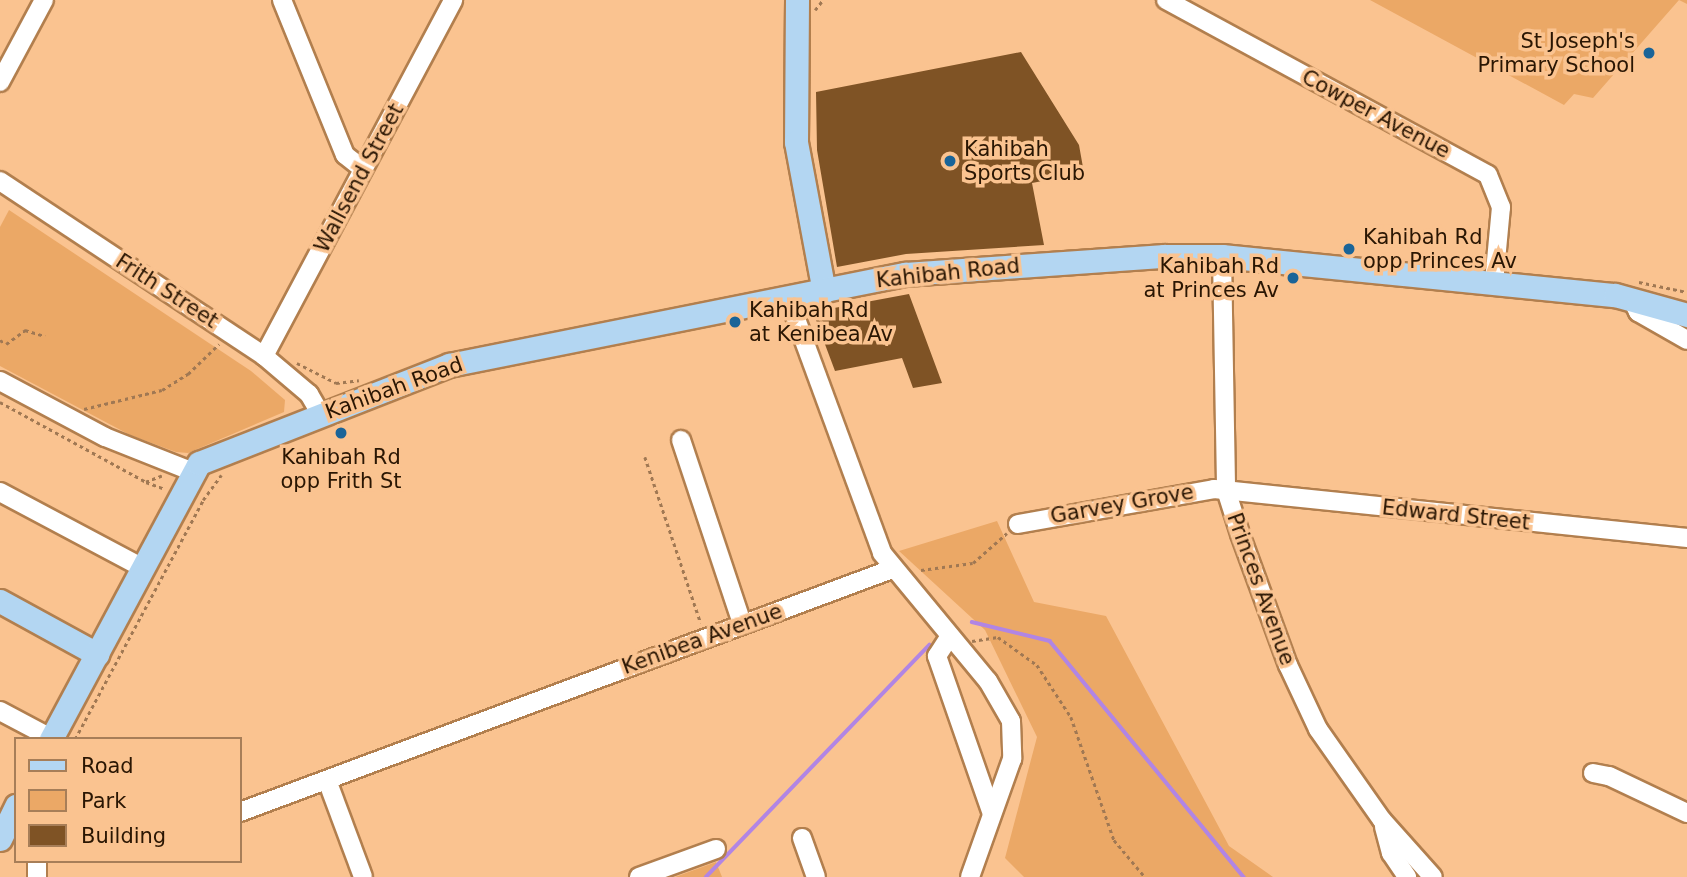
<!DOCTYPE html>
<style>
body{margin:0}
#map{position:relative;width:1687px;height:877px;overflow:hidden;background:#fac390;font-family:"DejaVu Sans",sans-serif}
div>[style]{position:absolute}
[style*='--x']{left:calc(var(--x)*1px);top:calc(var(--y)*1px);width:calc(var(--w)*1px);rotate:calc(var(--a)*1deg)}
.green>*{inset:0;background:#eba866}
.stream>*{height:3.5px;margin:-1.75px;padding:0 1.75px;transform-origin:1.75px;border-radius:1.75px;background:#b185e4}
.building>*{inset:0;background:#7f5325}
.path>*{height:2.5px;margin-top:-1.25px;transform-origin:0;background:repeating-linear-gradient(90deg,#a07853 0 3.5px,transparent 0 7px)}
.roads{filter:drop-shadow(2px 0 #b27f4e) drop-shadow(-2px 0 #b27f4e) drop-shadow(0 2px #b27f4e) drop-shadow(0 -2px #b27f4e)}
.minor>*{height:18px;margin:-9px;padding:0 9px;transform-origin:9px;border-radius:9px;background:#fff}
.major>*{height:23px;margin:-11.5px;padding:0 11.5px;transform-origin:11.5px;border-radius:11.5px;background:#b3d6f2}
.dots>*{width:19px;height:19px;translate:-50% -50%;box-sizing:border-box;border:4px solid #fac390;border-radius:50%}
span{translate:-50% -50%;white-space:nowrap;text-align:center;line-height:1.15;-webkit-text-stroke:7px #fac390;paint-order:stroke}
.poi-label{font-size:21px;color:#2a1603}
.right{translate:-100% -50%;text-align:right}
.left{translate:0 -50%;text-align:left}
.street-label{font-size:21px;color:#2a1603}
.legend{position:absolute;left:14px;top:737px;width:228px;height:126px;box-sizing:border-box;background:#fac390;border:2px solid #a77e58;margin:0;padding:9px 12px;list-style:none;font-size:21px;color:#2a1603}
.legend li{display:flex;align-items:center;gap:14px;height:35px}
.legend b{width:35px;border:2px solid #a77e58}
</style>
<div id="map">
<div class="green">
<div style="clip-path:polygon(1370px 0,1687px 0,1687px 4px,1679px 0,1593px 98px,1574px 94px,1564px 105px)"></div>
<div style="clip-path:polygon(9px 210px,251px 371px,285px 400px,284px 412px,188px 453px,176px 452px,130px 435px,0 366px,0 227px)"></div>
<div style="clip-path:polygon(997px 521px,1034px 602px,1106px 616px,1229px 846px,1273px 877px,1024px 877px,1005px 858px,1037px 737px,985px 630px,899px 551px)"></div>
<div style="clip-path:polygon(716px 862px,722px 877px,675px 877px)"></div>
</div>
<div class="stream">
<div style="--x:972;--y:622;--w:80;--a:13.7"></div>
<div style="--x:1050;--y:641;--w:306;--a:50.6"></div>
<div style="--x:706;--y:877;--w:322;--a:-46.1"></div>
</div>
<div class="building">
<div style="clip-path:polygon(1021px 52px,1079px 145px,1084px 173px,1032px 183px,1044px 245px,906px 254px,837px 267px,817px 150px,816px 92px)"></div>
<div style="clip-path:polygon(909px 294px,942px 383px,913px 388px,902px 358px,835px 371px,814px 315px,818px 311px)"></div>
</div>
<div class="path">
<div style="--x:815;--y:10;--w:11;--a:-52"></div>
<div style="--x:1639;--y:282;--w:49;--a:11.8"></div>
<div style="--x:0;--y:340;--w:7;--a:34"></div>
<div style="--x:6;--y:344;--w:24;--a:-36"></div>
<div style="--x:25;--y:330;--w:21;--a:17"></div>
<div style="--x:297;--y:363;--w:44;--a:27.1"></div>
<div style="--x:336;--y:383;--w:23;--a:-7"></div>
<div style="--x:0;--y:402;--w:166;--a:28.7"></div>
<div style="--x:84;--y:409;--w:80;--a:-13.7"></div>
<div style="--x:162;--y:390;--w:31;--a:-32"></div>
<div style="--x:188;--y:374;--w:43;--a:-44.1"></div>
<div style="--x:645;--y:457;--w:175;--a:71.4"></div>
<div style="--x:162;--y:476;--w:17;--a:159"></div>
<div style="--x:146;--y:482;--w:20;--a:20"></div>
<div style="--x:921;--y:570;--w:52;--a:-7.7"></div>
<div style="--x:973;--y:563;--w:45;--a:-41.4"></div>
<div style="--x:972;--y:641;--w:26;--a:-9"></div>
<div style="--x:998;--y:637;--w:48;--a:35.7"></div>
<div style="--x:1037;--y:665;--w:62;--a:56.8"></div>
<div style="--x:1071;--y:717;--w:130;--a:70.7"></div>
<div style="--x:1114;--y:840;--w:48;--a:50"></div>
<div style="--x:75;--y:739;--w:271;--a:-61.8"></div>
<div style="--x:203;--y:500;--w:31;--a:-54"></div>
</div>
<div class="roads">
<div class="minor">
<div style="--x:282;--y:0;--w:167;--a:67.9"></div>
<div style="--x:345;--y:155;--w:23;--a:38"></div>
<div style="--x:1166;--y:0;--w:366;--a:28.5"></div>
<div style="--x:1488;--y:175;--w:35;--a:68"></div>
<div style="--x:1501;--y:207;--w:75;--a:95.3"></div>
<div style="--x:0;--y:82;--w:93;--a:-61.8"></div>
<div style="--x:0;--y:181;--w:317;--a:33.5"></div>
<div style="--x:264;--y:356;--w:59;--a:40.2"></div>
<div style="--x:309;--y:394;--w:24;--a:60"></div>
<div style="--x:1222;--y:256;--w:234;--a:89"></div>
<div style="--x:1226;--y:490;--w:46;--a:72.3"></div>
<div style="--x:1240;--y:534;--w:140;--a:69.9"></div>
<div style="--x:1288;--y:665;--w:71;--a:64.9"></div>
<div style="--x:1318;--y:729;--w:111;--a:54.9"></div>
<div style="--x:1382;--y:820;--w:76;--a:48.2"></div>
<div style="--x:788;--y:297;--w:273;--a:69.8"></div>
<div style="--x:882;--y:553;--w:166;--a:50.4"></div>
<div style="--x:988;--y:681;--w:46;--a:60.1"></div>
<div style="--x:1011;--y:721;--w:38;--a:88"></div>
<div style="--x:1012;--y:759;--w:125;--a:109.6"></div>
<div style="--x:1631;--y:298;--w:16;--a:63"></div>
<div style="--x:1638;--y:312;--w:56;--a:29.7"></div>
<div style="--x:264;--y:356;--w:403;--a:-62"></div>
<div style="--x:0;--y:381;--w:119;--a:28.1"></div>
<div style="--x:105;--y:437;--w:92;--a:21.6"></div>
<div style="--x:681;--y:440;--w:193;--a:71.6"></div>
<div style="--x:0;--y:492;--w:162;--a:28"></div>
<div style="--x:1018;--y:524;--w:199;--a:-10.1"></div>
<div style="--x:1214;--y:489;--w:476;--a:5.9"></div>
<div style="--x:950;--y:636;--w:24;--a:123"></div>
<div style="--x:937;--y:656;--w:167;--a:70.8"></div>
<div style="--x:0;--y:711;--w:58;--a:27.9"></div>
<div style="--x:1593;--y:773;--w:16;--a:11"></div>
<div style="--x:1609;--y:776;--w:86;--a:25.4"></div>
<div style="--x:327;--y:780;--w:103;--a:69.6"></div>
<div style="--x:240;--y:812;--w:696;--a:-20.44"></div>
<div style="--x:1384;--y:827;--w:27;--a:75"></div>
<div style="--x:1391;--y:853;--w:29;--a:56"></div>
<div style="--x:802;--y:838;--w:41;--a:70.3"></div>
<div style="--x:37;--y:861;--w:16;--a:90"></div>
<div style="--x:639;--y:877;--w:82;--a:-20"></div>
</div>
<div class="major">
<div style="--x:797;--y:0;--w:142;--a:90.4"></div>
<div style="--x:796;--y:142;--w:152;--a:79.4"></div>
<div style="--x:0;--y:601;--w:111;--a:28.7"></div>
<div style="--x:51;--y:739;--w:313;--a:-61.8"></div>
<div style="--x:199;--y:463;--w:269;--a:-21.4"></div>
<div style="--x:449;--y:365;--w:465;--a:-11.3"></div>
<div style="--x:905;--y:274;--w:260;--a:-4"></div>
<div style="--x:1164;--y:256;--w:58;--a:0"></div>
<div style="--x:1222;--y:256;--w:395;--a:5.7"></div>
<div style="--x:1615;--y:295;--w:75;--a:15.5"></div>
<div style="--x:0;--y:839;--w:37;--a:-64"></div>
</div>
</div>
<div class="dots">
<div style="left:1649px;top:53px;background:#1a6498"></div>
<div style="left:950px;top:161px;background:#1a6498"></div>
<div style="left:1349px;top:249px;background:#1a6498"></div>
<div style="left:1293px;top:278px;background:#1a6498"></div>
<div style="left:735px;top:322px;background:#1a6498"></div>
<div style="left:341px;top:433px;background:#1a6498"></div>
</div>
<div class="poi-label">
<span class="right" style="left:1635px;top:53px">St Joseph's<br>Primary School</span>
<span class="left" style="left:964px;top:161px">Kahibah<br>Sports Club</span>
<span class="left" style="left:1363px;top:249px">Kahibah Rd<br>opp Princes Av</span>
<span class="right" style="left:1279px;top:278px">Kahibah Rd<br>at Princes Av</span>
<span class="left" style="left:749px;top:322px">Kahibah Rd<br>at Kenibea Av</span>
<span style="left:341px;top:469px">Kahibah Rd<br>opp Frith St</span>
</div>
<div class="street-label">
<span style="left:1376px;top:114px;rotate:28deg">Cowper Avenue</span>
<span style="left:359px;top:178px;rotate:-62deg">Wallsend Street</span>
<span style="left:948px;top:273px;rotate:-6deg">Kahibah Road</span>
<span style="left:167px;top:291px;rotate:33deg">Frith Street</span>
<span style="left:394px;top:388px;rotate:-20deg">Kahibah Road</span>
<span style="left:1122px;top:504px;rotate:-10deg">Garvey Grove</span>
<span style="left:1456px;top:515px;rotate:6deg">Edward Street</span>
<span style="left:1261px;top:589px;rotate:70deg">Princes Avenue</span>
<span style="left:702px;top:639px;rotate:-20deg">Kenibea Avenue</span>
</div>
<ul class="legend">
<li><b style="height:9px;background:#b3d6f2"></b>Road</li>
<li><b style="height:19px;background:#eba866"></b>Park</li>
<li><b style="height:19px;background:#7f5325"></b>Building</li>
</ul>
</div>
